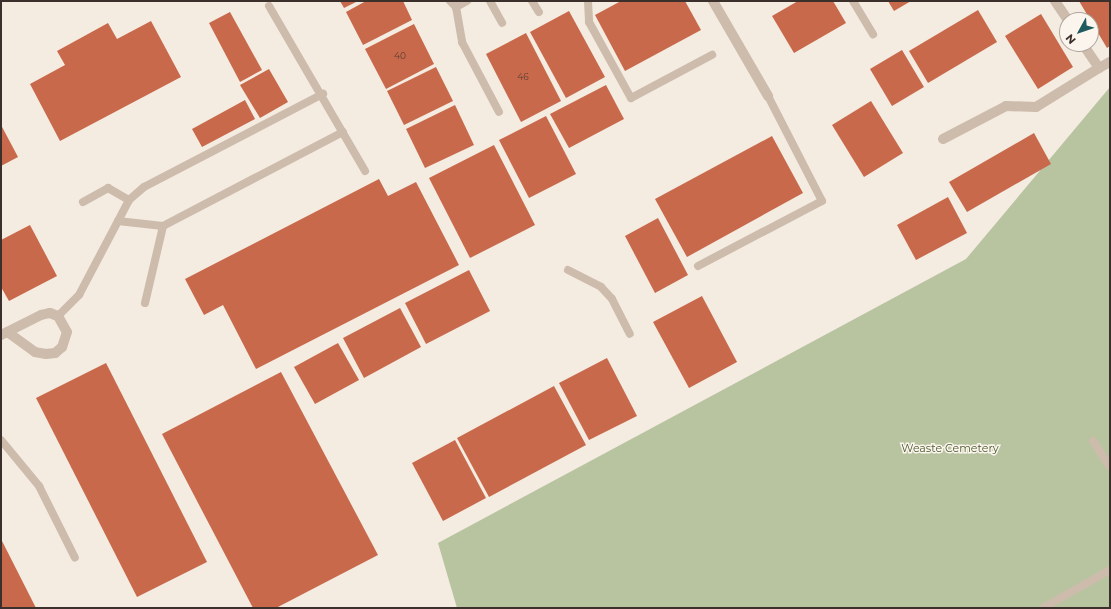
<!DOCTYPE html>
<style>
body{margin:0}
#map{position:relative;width:1111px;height:609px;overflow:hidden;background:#f4ebe1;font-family:Montserrat,sans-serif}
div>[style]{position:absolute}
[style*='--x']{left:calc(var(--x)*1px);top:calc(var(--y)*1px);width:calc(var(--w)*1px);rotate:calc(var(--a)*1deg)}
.green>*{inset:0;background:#b8c4a0}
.building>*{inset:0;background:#c8694b}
.lane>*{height:8px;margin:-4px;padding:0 4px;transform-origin:4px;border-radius:4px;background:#cdbbac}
.street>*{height:10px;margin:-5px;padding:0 5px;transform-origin:5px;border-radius:5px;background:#cdbbac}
span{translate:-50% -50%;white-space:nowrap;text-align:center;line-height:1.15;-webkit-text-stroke:3px #fbf5ee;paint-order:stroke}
.number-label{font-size:9px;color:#5e3e33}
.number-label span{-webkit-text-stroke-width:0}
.park-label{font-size:11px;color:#4a5a2e}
.frame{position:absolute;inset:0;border:2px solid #3b302b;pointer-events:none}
.north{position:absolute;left:1059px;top:12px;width:40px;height:40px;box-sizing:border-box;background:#fbf5ee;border:1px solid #aea6a0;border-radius:50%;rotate:230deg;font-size:11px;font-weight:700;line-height:16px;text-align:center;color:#3b302b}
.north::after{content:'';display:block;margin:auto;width:14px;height:18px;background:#1f5a5e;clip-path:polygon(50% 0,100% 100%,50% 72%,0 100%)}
</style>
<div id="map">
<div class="green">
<div style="clip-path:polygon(1110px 87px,1110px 608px,457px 608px,438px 543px,966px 259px)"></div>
</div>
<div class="building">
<div style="clip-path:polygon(340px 1px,358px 1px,344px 8px)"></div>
<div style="clip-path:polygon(366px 1px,403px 1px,412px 20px,363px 45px,346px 12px)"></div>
<div style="clip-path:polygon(621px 1px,685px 1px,701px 30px,625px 71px,595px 15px)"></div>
<div style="clip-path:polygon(798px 1px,833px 1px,846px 23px,794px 53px,772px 16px)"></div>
<div style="clip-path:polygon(888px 1px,911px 1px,894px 11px)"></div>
<div style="clip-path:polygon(1079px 1px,1110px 1px,1110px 46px,1107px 48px)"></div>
<div style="clip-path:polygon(978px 10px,997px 42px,928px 83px,909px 51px)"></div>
<div style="clip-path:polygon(569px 11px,605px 77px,566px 98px,530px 32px)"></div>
<div style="clip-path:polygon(230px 12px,262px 70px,240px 82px,209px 23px)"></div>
<div style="clip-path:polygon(1041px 14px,1073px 67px,1038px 89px,1005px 36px)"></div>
<div style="clip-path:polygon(151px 21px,181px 77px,60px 141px,30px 84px,65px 65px,57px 51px,108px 23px,117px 39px)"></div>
<div style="clip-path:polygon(414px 24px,434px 64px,386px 89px,365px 49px)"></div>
<div style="clip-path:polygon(526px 33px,561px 101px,521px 122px,486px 54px)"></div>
<div style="clip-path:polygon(902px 50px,924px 87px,892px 106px,870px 69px)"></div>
<div style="clip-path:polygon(436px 67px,453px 101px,404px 125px,387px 91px)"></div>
<div style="clip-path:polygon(269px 69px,288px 102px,260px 118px,240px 85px)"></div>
<div style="clip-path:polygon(606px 85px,624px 119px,569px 148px,550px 114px)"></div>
<div style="clip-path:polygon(245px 100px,255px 119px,202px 147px,192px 129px)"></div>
<div style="clip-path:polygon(871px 101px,903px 153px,864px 177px,832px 125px)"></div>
<div style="clip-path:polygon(455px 105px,474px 145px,425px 168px,406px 129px)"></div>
<div style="clip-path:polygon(546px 116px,576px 174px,529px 198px,499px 140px)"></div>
<div style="clip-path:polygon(1px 125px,18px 157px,1px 166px)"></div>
<div style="clip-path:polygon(1034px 133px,1051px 164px,967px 212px,949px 182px)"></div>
<div style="clip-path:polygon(772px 136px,803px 193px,687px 257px,655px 199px)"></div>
<div style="clip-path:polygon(494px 145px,535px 225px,470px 258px,429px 178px)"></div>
<div style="clip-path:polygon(379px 179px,388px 196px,416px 182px,459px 265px,256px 369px,223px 305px,204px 315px,185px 279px)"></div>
<div style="clip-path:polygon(948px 197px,967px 233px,916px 260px,897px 225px)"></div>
<div style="clip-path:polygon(658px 218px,688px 275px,655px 293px,625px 236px)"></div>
<div style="clip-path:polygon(30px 225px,57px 276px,9px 301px,1px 287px,1px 240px)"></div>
<div style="clip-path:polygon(469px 270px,490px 311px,426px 344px,405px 303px)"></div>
<div style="clip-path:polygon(702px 296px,737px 362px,689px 388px,653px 322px)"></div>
<div style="clip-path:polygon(400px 308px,421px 347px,364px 378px,343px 338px)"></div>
<div style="clip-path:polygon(338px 343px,359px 380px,315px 404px,294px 367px)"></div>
<div style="clip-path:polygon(607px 358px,637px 416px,589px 440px,559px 383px)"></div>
<div style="clip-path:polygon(106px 363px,207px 562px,137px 597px,36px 398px)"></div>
<div style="clip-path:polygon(281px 372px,378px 555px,276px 608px,253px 608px,162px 434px)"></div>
<div style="clip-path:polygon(554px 386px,586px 445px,489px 497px,457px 438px)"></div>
<div style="clip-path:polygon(455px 440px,486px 498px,443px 521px,412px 463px)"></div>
<div style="clip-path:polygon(1px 539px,36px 608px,1px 608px)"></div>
</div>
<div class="lane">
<div style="--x:450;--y:1;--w:8;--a:45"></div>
<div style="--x:456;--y:7;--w:36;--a:80"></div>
<div style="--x:462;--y:42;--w:79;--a:62.1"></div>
<div style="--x:490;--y:1;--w:25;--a:61"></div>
<div style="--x:532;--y:1;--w:13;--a:58"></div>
<div style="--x:588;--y:1;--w:21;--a:87"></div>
<div style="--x:589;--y:22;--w:87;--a:61.1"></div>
<div style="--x:631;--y:98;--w:92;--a:-28"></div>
<div style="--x:853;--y:1;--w:39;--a:59"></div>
<div style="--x:269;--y:6;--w:191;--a:59.8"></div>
<div style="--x:456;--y:7;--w:13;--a:-29"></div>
<div style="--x:83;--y:202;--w:29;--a:-29"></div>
<div style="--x:108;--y:188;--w:24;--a:30"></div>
<div style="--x:118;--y:221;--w:45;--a:6.3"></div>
<div style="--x:163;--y:226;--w:203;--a:-27.6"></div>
<div style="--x:698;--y:266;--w:140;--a:-27.7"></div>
<div style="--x:822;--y:201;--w:118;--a:-117.2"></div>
<div style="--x:568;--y:270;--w:37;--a:27"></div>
<div style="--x:601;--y:287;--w:16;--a:47"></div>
<div style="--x:612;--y:299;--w:39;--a:63"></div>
<div style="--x:145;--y:303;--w:79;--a:-76.8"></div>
<div style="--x:58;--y:316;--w:30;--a:-45"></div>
<div style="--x:79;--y:295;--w:107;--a:-62.2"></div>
<div style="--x:129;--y:200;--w:20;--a:-41"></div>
<div style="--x:144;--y:187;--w:202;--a:-27.5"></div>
<div style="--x:1;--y:440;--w:60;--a:50.4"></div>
<div style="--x:39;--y:486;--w:80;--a:63.4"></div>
<div style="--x:1093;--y:441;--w:31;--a:57"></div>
<div style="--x:1043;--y:608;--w:77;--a:-29.6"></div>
</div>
<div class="street">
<div style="--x:713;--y:1;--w:110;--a:59.9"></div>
<div style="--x:1055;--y:1;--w:23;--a:56"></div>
<div style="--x:1099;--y:68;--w:13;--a:-29"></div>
<div style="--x:943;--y:139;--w:71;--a:-27.6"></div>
<div style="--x:1006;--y:106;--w:30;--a:2"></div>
<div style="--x:1036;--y:107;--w:74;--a:-31.8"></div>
<div style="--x:1099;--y:68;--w:29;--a:-124"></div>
<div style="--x:1;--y:335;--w:45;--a:-26.6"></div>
<div style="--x:41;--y:315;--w:9;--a:-13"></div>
<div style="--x:50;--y:313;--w:9;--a:21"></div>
<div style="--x:58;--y:316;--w:18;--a:61"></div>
<div style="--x:67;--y:332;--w:16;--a:108"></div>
<div style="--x:62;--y:347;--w:9;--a:139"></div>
<div style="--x:55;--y:353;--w:9;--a:174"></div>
<div style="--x:46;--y:354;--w:11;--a:-170"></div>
<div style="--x:35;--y:352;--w:34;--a:-144"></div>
</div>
<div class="number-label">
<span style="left:400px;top:56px">40</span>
<span style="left:523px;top:77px">46</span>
</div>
<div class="park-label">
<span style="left:950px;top:448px">Weaste Cemetery</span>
</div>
<div class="frame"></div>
<div class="north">N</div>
</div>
